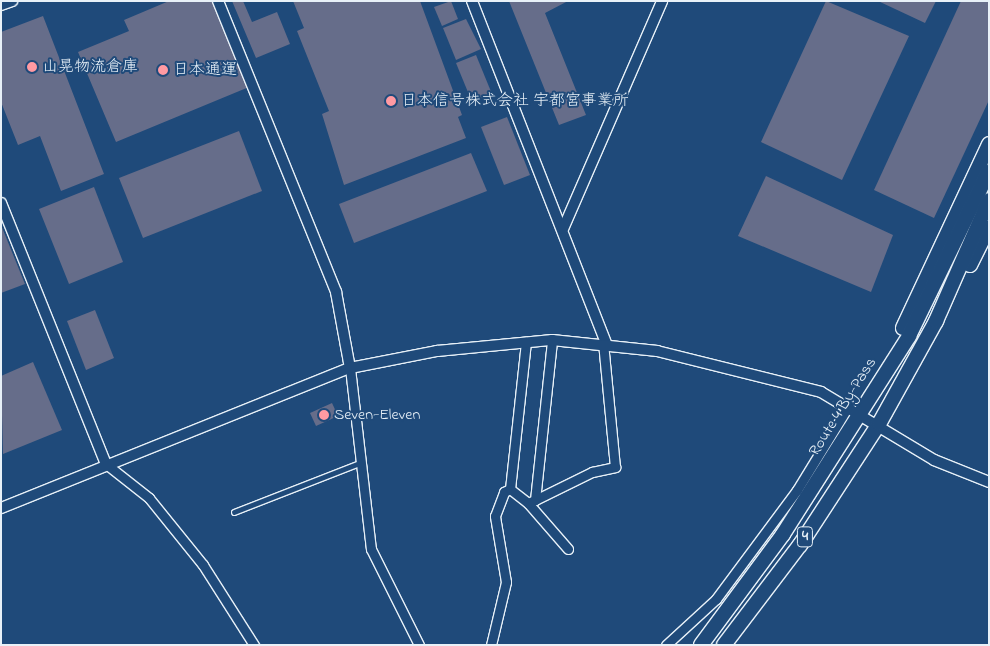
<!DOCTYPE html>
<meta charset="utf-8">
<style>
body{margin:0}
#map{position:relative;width:990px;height:646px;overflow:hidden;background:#1f4a7a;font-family:"Indie Flower","Klee One",sans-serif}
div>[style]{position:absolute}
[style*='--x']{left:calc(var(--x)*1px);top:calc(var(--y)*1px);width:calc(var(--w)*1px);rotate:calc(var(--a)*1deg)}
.building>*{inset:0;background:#666d8a}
.roads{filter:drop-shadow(1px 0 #e8f1f8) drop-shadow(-1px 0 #e8f1f8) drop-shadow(0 1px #e8f1f8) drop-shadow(0 -1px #e8f1f8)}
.service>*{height:4.5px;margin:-2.25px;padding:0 2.25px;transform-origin:2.25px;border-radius:2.25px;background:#1f4a7a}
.minor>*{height:9px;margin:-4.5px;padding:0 4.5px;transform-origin:4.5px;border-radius:4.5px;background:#1f4a7a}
.tertiary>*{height:10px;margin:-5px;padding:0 5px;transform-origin:5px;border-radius:5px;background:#1f4a7a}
.trunk>*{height:14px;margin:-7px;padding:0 7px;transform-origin:7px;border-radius:7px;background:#1f4a7a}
.dots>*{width:14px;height:14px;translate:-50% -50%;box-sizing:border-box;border:2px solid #1f4a7a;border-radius:50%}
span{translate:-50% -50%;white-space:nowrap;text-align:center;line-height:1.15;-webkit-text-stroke:4px #1f4a7a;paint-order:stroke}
.shield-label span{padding:1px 4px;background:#1f4a7a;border:1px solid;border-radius:4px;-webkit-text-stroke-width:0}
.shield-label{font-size:15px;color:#e8f1f8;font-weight:700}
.poi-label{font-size:16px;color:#e8f1f8}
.left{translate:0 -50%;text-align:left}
.street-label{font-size:16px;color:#e8f1f8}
.frame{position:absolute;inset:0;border:2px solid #e8f1f8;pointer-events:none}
</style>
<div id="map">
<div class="building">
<div style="clip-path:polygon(169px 1px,213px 1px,249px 87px,116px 142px,78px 52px,129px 31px,124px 20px)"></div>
<div style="clip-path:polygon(232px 1px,243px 1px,252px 22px,277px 12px,290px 44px,256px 58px)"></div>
<div style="clip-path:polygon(293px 1px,420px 1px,462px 115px,458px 117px,466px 138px,344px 185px,322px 114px,329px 111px,297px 31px,304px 28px)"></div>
<div style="clip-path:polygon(451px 1px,458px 19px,442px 26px,434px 7px)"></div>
<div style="clip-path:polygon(509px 1px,568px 1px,545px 13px,586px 115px,559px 125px)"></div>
<div style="clip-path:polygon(826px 1px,909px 36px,842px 180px,761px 142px)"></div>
<div style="clip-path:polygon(878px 1px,936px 1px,925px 23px)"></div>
<div style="clip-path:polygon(961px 1px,989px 1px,989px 100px,934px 218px,874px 190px)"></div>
<div style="clip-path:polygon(43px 16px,104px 174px,61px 191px,40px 136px,18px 145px,1px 102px,1px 32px)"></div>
<div style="clip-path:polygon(466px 19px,481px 49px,456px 60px,443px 28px)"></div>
<div style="clip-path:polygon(476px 55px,492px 94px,472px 102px,456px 63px)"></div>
<div style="clip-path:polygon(507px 117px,530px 175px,504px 185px,481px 127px)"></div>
<div style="clip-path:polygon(239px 131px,262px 191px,143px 238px,119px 178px)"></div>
<div style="clip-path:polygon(471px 153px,487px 191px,354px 243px,339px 204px)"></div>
<div style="clip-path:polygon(766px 176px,893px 235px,871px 292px,738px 236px)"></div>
<div style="clip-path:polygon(94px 187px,123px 262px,69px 284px,39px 209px)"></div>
<div style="clip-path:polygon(1px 225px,25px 284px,1px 293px)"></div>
<div style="clip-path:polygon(95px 310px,114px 358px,86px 370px,67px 321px)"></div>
<div style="clip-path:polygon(33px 362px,62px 430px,3px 454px,1px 376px)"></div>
<div style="clip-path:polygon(332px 403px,338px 416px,316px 426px,310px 413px)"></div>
</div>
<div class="roads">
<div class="service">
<div style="--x:234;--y:512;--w:135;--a:-21.3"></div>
</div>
<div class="minor">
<div style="--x:350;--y:368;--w:182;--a:83.4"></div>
<div style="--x:371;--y:549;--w:107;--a:63.4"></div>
<div style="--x:106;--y:464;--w:55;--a:38.3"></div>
<div style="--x:149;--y:498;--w:86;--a:51.1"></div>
<div style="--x:203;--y:565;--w:95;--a:57.5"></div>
<div style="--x:510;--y:489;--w:148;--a:-83.8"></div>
<div style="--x:535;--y:500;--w:64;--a:-26.2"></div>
<div style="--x:592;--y:472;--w:24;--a:-12"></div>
<div style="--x:615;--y:467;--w:125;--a:-95.5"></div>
<div style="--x:528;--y:503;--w:61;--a:49"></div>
<div style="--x:491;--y:645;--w:65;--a:-76.6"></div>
<div style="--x:506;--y:582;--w:67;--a:-99.5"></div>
<div style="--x:495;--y:516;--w:26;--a:-69"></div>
<div style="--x:504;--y:492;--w:7;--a:-27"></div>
<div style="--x:510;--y:489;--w:23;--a:38"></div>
<div style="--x:528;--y:503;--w:8;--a:-23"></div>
<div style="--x:535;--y:500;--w:161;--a:-83.9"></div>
<div style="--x:666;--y:645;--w:68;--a:-42.6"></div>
<div style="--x:716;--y:599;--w:136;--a:-53.4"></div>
<div style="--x:797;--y:490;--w:100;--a:-58.5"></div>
</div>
<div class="tertiary">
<div style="--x:218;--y:1;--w:314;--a:67.9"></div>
<div style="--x:336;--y:292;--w:77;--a:79.6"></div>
<div style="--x:472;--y:1;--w:367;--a:68.6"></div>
<div style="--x:1;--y:5;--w:12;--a:-20"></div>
<div style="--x:1;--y:203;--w:281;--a:68.1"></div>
<div style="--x:563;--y:229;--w:249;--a:-66.5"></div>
<div style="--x:1;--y:508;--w:376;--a:-21.9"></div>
<div style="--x:350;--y:368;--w:89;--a:-11.1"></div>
<div style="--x:437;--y:351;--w:116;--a:-5.5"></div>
<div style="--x:552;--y:340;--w:106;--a:6"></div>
<div style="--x:657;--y:351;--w:169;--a:14"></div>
<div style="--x:821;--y:392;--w:132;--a:31"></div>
<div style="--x:934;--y:460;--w:59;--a:21.8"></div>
</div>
<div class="trunk">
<div style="--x:970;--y:265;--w:42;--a:-63.4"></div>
<div style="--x:903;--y:328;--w:203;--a:-64.9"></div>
<div style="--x:701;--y:645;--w:138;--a:-53.5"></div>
<div style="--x:783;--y:534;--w:235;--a:-57.5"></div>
<div style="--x:909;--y:336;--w:183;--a:-64.1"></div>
<div style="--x:724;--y:645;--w:126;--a:-52.8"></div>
<div style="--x:800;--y:545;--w:145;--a:-56.9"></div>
<div style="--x:879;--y:424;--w:118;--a:-61"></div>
<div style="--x:936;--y:321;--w:132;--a:-66.3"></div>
</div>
</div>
<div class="dots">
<div style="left:32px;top:67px;background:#ff9aa2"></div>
<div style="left:163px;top:70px;background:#ff9aa2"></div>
<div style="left:391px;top:101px;background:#ff9aa2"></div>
<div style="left:324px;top:415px;background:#ff9aa2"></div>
</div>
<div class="shield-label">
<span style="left:805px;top:537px">4</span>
</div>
<div class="poi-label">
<span class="left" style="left:42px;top:67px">山晃物流倉庫</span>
<span class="left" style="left:173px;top:70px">日本通運</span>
<span class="left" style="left:401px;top:101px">日本信号株式会社 宇都宮事業所</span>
<span class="left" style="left:334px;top:415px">Seven-Eleven</span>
</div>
<div class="street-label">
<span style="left:843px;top:407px;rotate:-58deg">Route 4 By-Pass</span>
</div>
<div class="frame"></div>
</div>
